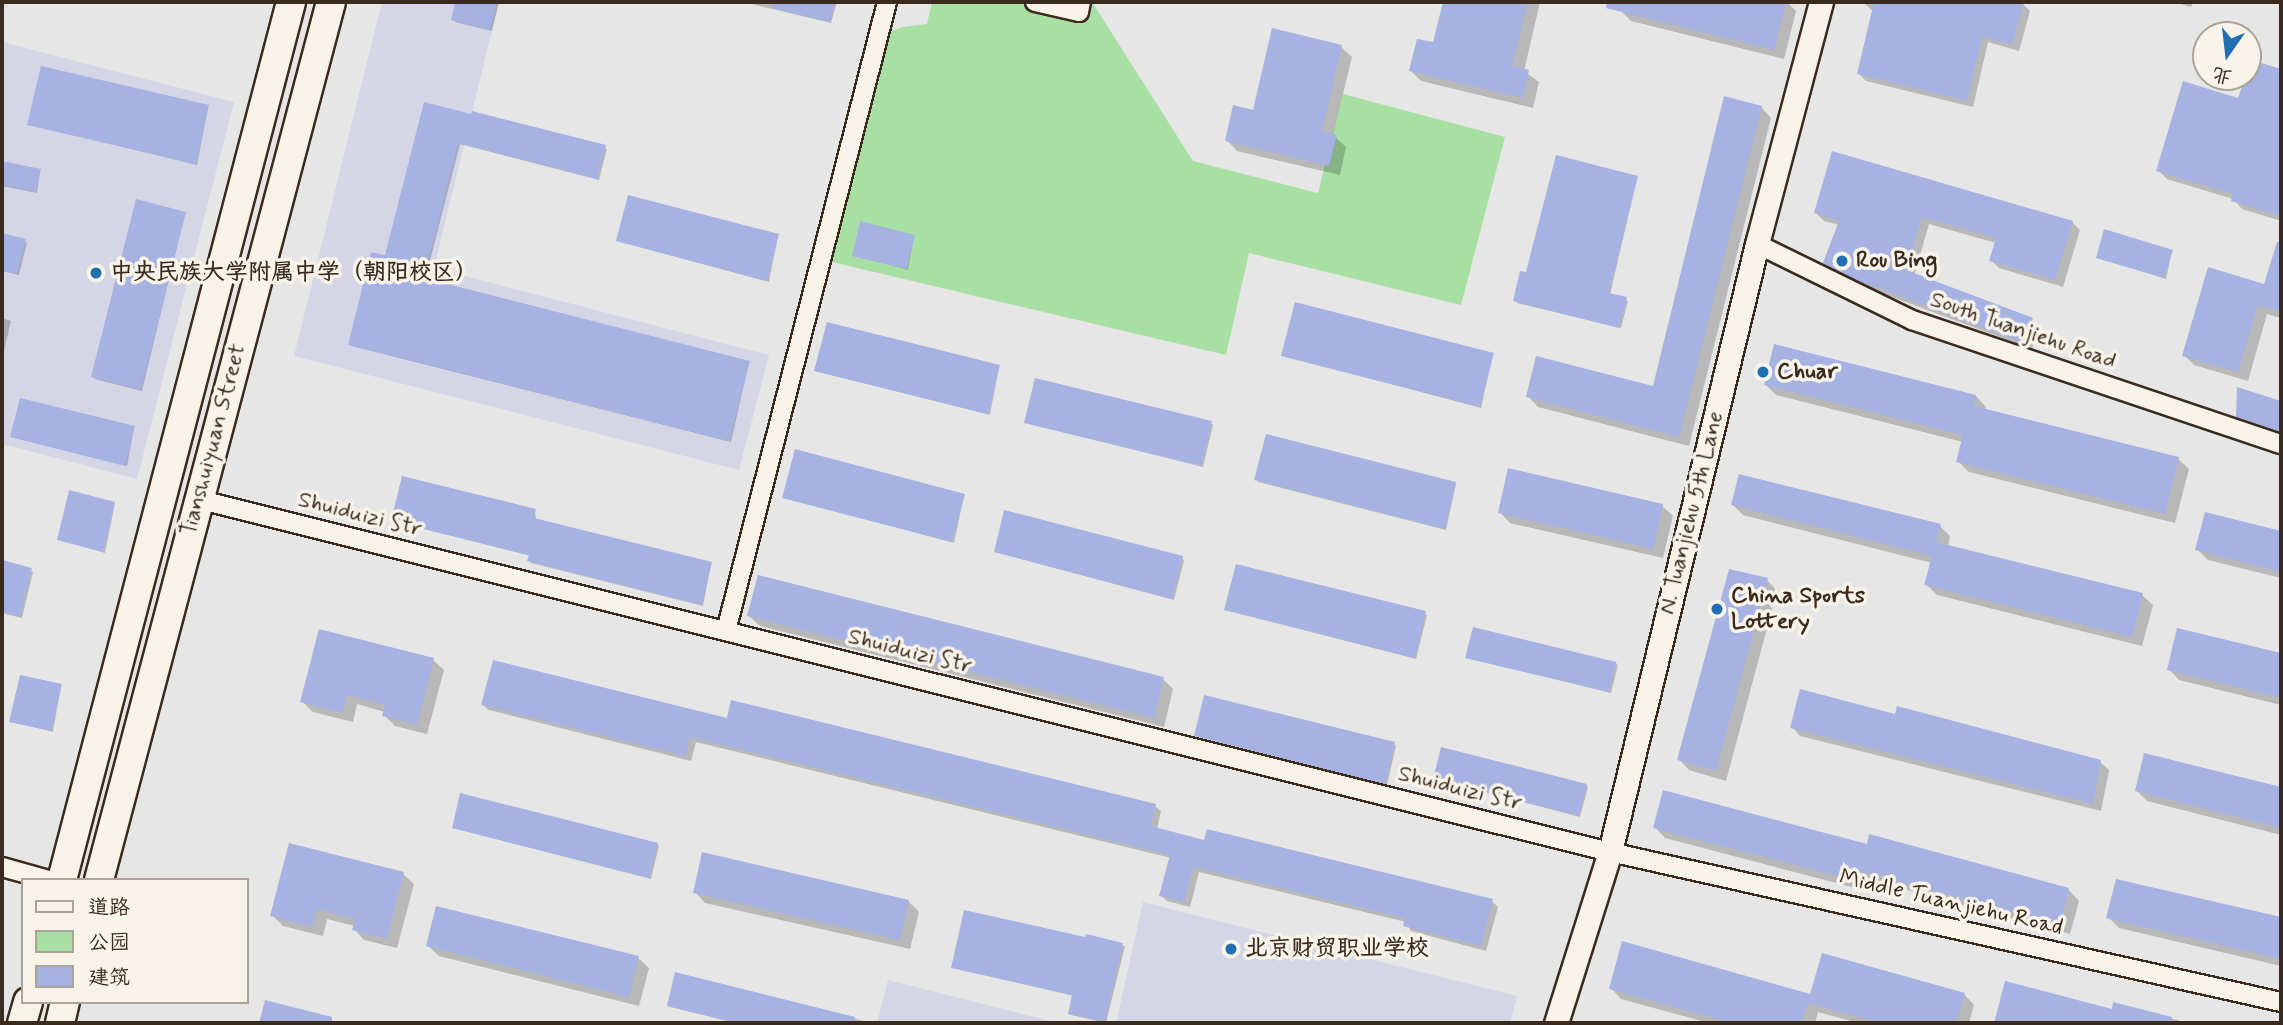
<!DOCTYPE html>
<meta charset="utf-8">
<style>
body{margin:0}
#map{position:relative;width:2283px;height:1025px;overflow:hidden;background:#e7e6e7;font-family:Mynerve,"LXGW WenKai TC",sans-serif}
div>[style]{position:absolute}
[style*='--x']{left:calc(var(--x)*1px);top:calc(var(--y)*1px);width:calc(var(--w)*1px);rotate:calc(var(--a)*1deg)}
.built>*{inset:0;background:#d4d6e6}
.green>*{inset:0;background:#a8e0a4}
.shadow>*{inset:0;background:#0003}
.building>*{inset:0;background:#a6b2e2}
.roads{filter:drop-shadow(2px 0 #3b2a1e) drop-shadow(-2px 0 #3b2a1e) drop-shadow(0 2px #3b2a1e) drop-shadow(0 -2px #3b2a1e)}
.minor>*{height:18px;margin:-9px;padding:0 9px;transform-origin:9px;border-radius:9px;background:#f7f3e8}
.tertiary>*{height:23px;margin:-11.5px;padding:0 11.5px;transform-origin:11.5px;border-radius:11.5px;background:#f7f3e8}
.primary>*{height:28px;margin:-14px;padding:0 14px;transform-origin:14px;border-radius:14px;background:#f7f3e8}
.dots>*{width:19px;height:19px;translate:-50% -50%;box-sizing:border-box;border:4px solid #f7f3e8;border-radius:50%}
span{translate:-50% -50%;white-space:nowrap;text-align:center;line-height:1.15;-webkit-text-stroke:7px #f7f3e8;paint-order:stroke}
.poi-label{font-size:23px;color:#3b2a1e;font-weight:700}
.left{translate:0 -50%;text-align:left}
.street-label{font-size:23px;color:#3b2a1e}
.frame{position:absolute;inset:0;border:4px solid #3b2a1e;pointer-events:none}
.legend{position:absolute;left:21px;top:878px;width:228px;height:126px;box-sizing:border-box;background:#f7f3e8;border:2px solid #aca397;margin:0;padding:9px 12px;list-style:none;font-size:21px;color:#3b2a1e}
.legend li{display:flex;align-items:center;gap:14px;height:35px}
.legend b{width:35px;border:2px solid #aca397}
.north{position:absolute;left:2192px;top:21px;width:70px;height:70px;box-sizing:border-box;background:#f7f3e8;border:2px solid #aca397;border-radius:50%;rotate:194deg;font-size:19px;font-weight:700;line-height:28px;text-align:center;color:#3b2a1e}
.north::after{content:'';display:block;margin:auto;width:24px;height:32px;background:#1f6fb2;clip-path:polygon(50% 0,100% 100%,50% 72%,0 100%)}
</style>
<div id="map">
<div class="built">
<div style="clip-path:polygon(382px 2px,499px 2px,434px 268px,769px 355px,739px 470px,294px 356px)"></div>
<div style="clip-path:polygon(2px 42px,234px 102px,137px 479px,2px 444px)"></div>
<div style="clip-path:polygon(1143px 902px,1517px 996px,1510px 1023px,1116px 1023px)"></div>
<div style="clip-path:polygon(888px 980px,1059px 1023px,877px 1023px)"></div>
</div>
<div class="green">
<div style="clip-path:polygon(932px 2px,1092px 2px,1193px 161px,1318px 193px,1343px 94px,1505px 137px,1461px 305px,1249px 253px,1226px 355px,815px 258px,867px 42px,902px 27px,927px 24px)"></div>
</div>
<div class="shadow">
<div style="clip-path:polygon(457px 2px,499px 2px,492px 31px,455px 22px)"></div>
<div style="clip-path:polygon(743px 2px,837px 2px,831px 23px)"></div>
<div style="clip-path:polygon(1445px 2px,1540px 2px,1524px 71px,1539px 82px,1533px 108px,1421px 81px,1411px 71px,1435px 44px)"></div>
<div style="clip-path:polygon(1623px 2px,1787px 2px,1796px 11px,1784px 59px,1631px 21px,1621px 11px)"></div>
<div style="clip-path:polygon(1863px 2px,2013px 2px,2023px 4px,2030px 11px,2019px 51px,1988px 42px,1973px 107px,1866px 81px,1859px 74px,1874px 12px)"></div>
<div style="clip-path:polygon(2174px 2px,2193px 2px,2191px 7px)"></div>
<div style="clip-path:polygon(1341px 47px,1352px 57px,1333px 135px,1346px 147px,1340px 175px,1237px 151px,1227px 140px,1254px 112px)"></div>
<div style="clip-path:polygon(2252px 62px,2281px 71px,2281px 221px,2242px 209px,2233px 199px,2167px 179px,2158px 170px,2240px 100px)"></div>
<div style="clip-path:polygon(425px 105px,607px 149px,599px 180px,460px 144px,425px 280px,749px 362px,731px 442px,352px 346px,386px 257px)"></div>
<div style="clip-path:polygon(208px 107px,197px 165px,29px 124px)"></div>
<div style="clip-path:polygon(1761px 107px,1771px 118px,1689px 446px,1538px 407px,1528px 396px,1654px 389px)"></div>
<div style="clip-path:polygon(2px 163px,40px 170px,37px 193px,2px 186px)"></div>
<div style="clip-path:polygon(1637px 178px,1610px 295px,1628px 301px,1621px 328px,1517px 303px,1515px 300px,1527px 274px)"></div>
<div style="clip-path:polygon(185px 213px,142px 391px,95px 379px,93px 377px)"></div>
<div style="clip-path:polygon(1816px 213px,2072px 222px,2080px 230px,2063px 287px,1999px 268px,1991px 260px,1996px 243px,1929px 224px,1914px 276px,2032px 320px,2040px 328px,2032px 349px,1863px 286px,1833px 271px,1825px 263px,1839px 225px,1824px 221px)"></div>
<div style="clip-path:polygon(2px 235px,27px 243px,19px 275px,2px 271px)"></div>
<div style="clip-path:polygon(778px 236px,769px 282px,618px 241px)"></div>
<div style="clip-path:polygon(914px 236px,908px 270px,854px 255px)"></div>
<div style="clip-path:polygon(2276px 250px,2281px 252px,2281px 318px,2267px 314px,2248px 381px,2194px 365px,2184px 355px,2265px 286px)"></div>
<div style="clip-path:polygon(2172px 251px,2166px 279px,2098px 257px)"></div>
<div style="clip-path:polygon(2px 318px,11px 321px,4px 351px,2px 351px)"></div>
<div style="clip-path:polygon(1493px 354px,1481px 408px,1283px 355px)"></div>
<div style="clip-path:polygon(999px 367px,990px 415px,816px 371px)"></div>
<div style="clip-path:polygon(1766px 385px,1976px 396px,1986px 407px,1985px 411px,2178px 459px,2189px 469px,2175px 523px,1969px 472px,1958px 461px,1963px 442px,1776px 395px)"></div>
<div style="clip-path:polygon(2239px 389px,2281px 403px,2281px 438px,2248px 427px,2237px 416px)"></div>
<div style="clip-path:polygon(1026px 422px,1211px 423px,1213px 425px,1203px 467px)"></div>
<div style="clip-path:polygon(134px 428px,127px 466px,12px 437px)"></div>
<div style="clip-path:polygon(1267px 436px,1456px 484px,1446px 530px,1258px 482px)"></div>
<div style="clip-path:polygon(964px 495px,954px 543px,784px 497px)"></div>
<div style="clip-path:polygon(115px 503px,105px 553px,58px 539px)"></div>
<div style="clip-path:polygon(1733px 505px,1940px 526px,1950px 536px,1948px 546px,2142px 595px,2153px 605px,2142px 646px,1937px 595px,1926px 584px,1932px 563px,1743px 515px)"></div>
<div style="clip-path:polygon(1662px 506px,1673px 516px,1663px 558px,1510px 523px,1500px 512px)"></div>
<div style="clip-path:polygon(535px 511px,536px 520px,711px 564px,703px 606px,531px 563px,531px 556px,393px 521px)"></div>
<div style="clip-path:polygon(2207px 514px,2281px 533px,2281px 578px,2208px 560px,2197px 549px)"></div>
<div style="clip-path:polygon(996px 552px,1182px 558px,1184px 560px,1174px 600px)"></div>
<div style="clip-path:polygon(2px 562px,33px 572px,22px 618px,2px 613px)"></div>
<div style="clip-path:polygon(1767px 580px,1777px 591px,1726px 781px,1689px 770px,1679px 759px)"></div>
<div style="clip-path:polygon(1226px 610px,1425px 613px,1427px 615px,1416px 659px)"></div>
<div style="clip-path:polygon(749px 616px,1163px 679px,1173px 689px,1164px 727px,760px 626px)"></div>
<div style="clip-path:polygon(2178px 630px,2281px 655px,2281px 705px,2179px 680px,2169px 669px)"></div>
<div style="clip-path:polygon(1467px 657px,1616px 663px,1618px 665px,1611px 693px)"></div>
<div style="clip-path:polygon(433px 660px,444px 670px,427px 734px,395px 726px,384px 715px,385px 712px,357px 704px,353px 722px,313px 712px,302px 701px)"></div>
<div style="clip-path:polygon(61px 686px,53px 732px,11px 721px)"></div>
<div style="clip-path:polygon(483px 705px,728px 720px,1155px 806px,1161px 811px,1157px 829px,1206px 842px,1492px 901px,1498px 907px,1486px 951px,1411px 931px,1406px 922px,1199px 872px,1190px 907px,1167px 901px,1161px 895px,1171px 858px,696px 742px,691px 761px,489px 710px)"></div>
<div style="clip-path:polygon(1792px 727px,2100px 762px,2109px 770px,2101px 811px,1800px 736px)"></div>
<div style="clip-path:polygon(1196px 736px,1394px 744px,1396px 746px,1387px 785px)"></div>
<div style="clip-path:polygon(2146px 755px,2281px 789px,2281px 835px,2147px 801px,2137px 791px)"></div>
<div style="clip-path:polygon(1435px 779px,1586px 785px,1588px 787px,1580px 817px)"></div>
<div style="clip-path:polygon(1655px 827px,1868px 846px,1871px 836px,2069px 890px,2079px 901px,2070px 934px,1870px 880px,1867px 891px,1665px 838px)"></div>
<div style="clip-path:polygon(454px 828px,657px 844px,659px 846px,651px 879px)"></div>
<div style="clip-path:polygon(403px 874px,414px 884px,397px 948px,364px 940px,354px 929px,355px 926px,327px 919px,323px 936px,283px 926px,272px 915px)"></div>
<div style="clip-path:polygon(2117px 881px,2281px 919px,2281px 966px,2119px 928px,2108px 917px)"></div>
<div style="clip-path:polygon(695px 892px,908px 901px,919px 912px,910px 949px,705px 903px)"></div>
<div style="clip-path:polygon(1087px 940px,1125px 946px,1106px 1023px,1071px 1015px,1074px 996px,952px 967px)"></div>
<div style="clip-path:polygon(428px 946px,638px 958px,649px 968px,639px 1006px,439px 956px)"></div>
<div style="clip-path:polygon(677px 974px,864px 1021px,866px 1023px,735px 1023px,671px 1007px)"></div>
<div style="clip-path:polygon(2006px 984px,2113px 1011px,2115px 1004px,2188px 1023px,1996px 1023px)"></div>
<div style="clip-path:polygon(1611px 988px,1811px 996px,1964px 994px,1974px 1005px,1969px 1023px,1858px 1023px,1818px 1012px,1815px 1023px,1709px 1023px,1621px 999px)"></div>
</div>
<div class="building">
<div style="clip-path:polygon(455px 2px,497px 2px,490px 30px,451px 20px)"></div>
<div style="clip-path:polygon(773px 2px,835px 2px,830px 22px,772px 8px)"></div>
<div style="clip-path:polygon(1443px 2px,1528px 2px,1512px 66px,1529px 70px,1523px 98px,1409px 71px,1417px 39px,1433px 42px)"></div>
<div style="clip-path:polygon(1607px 2px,1786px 2px,1774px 50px,1606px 8px)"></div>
<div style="clip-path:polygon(1874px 2px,2024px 2px,2012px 45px,1982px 37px,1967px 101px,1857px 74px)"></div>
<div style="clip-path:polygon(1272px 28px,1342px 45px,1322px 131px,1337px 135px,1329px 166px,1225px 141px,1233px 105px,1253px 110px)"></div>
<div style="clip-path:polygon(2251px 60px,2281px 69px,2281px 216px,2231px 201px,2233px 194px,2156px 171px,2183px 81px,2238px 98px)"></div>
<div style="clip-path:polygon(41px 66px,209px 105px,196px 164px,27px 125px)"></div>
<div style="clip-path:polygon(1724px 96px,1762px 106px,1679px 437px,1526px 397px,1536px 356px,1653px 386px)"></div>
<div style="clip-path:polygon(424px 102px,471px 114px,472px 111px,606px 145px,597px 179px,458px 143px,424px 278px,750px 361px,729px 441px,348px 345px,371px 252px,385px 255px)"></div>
<div style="clip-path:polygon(1832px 151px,2073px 221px,2055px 280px,1989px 261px,1996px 238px,1922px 217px,1906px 270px,2033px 318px,2024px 343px,1854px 279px,1823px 263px,1839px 221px,1814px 213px)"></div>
<div style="clip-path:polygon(1556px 155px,1638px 176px,1609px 293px,1627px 297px,1619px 328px,1513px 301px,1520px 271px,1526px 272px)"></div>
<div style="clip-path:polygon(2px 161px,41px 169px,36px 192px,2px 185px)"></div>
<div style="clip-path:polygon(628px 195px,779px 234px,767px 281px,616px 241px)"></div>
<div style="clip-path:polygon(136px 199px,186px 212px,141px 390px,91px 377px)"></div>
<div style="clip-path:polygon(860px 221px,915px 235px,907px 269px,852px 256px)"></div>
<div style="clip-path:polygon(2104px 229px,2173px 250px,2164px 278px,2096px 258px)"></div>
<div style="clip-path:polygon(2px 233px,26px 239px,17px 274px,2px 271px)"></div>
<div style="clip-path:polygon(2277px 242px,2281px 242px,2281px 312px,2258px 305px,2238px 372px,2182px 356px,2208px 267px,2264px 284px)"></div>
<div style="clip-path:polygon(1295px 302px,1494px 353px,1480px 407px,1281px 356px)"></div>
<div style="clip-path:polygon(827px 322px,1000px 365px,988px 414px,814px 371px)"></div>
<div style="clip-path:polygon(1774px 344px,1976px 395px,1974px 406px,2179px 457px,2165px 514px,1956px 462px,1963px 435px,1764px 385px)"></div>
<div style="clip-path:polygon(1035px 378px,1212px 421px,1201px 466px,1024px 423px)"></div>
<div style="clip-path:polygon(2237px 387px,2281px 401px,2281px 432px,2236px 417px)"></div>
<div style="clip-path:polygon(20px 398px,135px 426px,125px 466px,10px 437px)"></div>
<div style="clip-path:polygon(1266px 434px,1456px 482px,1445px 529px,1254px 480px)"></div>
<div style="clip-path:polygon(795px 449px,965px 494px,952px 542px,782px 498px)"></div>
<div style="clip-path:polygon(1508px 468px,1663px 504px,1653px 549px,1498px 513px)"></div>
<div style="clip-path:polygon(1739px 474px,1941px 524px,1936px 542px,2143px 593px,2132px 637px,1924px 585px,1932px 556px,1731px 505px)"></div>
<div style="clip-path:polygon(402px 476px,536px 509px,534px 518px,712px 562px,702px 605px,527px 561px,529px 555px,391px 521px)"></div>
<div style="clip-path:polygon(69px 490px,115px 502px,103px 552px,57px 540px)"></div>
<div style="clip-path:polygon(1004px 510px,1183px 556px,1172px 599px,994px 552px)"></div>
<div style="clip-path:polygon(2205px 512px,2281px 531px,2281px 572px,2195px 550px)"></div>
<div style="clip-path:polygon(2px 560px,32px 568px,20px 617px,2px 612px)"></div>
<div style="clip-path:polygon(1236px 564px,1426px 611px,1415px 658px,1224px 610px)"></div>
<div style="clip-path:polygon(1729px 569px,1768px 578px,1716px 771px,1677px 760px)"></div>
<div style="clip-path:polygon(758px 575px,1164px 677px,1154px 718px,747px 616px)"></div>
<div style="clip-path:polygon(1473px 627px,1616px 662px,1609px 692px,1465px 658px)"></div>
<div style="clip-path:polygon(2177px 628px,2281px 653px,2281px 698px,2167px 670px)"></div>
<div style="clip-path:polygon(319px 629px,434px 658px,417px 725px,382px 716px,385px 705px,347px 695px,342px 713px,300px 702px)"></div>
<div style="clip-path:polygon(493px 660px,727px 718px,731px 700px,1156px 804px,1151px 826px,1204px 840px,1207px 829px,1493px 899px,1481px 946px,1403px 926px,1405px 918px,1193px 867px,1184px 902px,1159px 896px,1170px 855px,690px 737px,685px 756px,481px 705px)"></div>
<div style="clip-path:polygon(20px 675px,62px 684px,51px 731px,9px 722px)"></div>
<div style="clip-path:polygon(1800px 689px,1895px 714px,1897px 706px,2101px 760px,2093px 804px,1790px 728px)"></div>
<div style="clip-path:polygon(1204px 695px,1395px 742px,1385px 784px,1194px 736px)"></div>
<div style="clip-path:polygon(1441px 747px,1587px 784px,1579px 816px,1433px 779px)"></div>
<div style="clip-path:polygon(2144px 753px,2281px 787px,2281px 828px,2135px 791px)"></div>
<div style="clip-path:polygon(1663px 790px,1867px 844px,1869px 834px,2069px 888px,2060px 925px,1860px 871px,1857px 881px,1653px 828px)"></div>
<div style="clip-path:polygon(460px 793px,658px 843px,649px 878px,452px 828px)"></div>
<div style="clip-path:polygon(289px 843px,404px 872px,387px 939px,352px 930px,355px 919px,317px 909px,312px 927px,270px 916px)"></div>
<div style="clip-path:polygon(702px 852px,909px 900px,900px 940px,693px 893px)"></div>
<div style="clip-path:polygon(2116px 879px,2281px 917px,2281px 959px,2106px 918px)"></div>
<div style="clip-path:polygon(436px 906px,639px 956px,629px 997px,426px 946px)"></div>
<div style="clip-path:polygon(964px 910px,1085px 937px,1086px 934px,1123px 943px,1105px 1022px,1068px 1014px,1072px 995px,951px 968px)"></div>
<div style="clip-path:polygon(1622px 941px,1810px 994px,1822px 953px,1965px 993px,1956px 1023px,1881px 1023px,1808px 1003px,1801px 1023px,1732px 1023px,1609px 989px)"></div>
<div style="clip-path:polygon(675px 972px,855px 1017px,854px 1023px,737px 1023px,667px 1006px)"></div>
<div style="clip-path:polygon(2005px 981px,2112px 1009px,2113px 1002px,2172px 1017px,2171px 1023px,1994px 1023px)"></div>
<div style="clip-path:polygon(265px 1000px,332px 1017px,332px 1023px,259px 1023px)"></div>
</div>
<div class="roads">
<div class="minor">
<div style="--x:1035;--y:2;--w:45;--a:12.8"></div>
<div style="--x:1079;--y:12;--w:10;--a:-79"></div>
<div style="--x:1757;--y:244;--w:173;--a:26.1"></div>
<div style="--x:1912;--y:320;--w:389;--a:18.6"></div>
<div style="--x:197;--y:499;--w:1456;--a:14.03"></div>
<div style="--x:1610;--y:852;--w:688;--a:12.6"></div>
<div style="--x:726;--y:631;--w:649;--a:-75.64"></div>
<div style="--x:2;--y:867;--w:49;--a:15.5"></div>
</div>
<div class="tertiary">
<div style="--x:1556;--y:1023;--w:179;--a:-72.5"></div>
<div style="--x:1610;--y:852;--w:626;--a:-76.41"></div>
<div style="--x:1757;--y:244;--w:250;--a:-75.2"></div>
</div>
<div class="primary">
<div style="--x:62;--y:880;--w:907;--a:-75.38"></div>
<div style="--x:99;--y:880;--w:908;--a:-75.2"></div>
<div style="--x:22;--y:1023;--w:22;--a:-74"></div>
<div style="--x:60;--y:1023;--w:22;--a:-77"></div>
</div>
</div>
<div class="dots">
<div style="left:1842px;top:261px;background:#1f6fb2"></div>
<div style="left:96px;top:273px;background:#1f6fb2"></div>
<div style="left:1763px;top:372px;background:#1f6fb2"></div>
<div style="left:1717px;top:609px;background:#1f6fb2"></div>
<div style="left:1231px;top:949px;background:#1f6fb2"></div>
</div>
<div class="poi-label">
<span class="left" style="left:1856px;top:261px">Rou Bing</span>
<span class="left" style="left:110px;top:273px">中央民族大学附属中学（朝阳校区）</span>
<span class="left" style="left:1777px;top:372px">Chuar</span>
<span class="left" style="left:1731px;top:609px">China Sports<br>Lottery</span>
<span class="left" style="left:1245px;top:949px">北京财贸职业学校</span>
</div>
<div class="street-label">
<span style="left:2023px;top:331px;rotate:19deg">South Tuanjiehu Road</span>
<span style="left:214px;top:440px;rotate:-75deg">Tianshuiyuan Street</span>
<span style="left:1692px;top:513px;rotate:-76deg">N. Tuanjiehu 5th Lane</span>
<span style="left:360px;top:515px;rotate:14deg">Shuiduizi Str</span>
<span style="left:910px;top:652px;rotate:14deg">Shuiduizi Str</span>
<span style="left:1460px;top:789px;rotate:14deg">Shuiduizi Str</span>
<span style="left:1951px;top:903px;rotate:13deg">Middle Tuanjiehu Road</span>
</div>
<div class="frame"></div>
<ul class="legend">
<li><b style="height:9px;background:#f7f3e8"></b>道路</li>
<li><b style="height:19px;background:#a8e0a4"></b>公园</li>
<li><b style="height:19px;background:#a6b2e2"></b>建筑</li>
</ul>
<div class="north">北</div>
</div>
